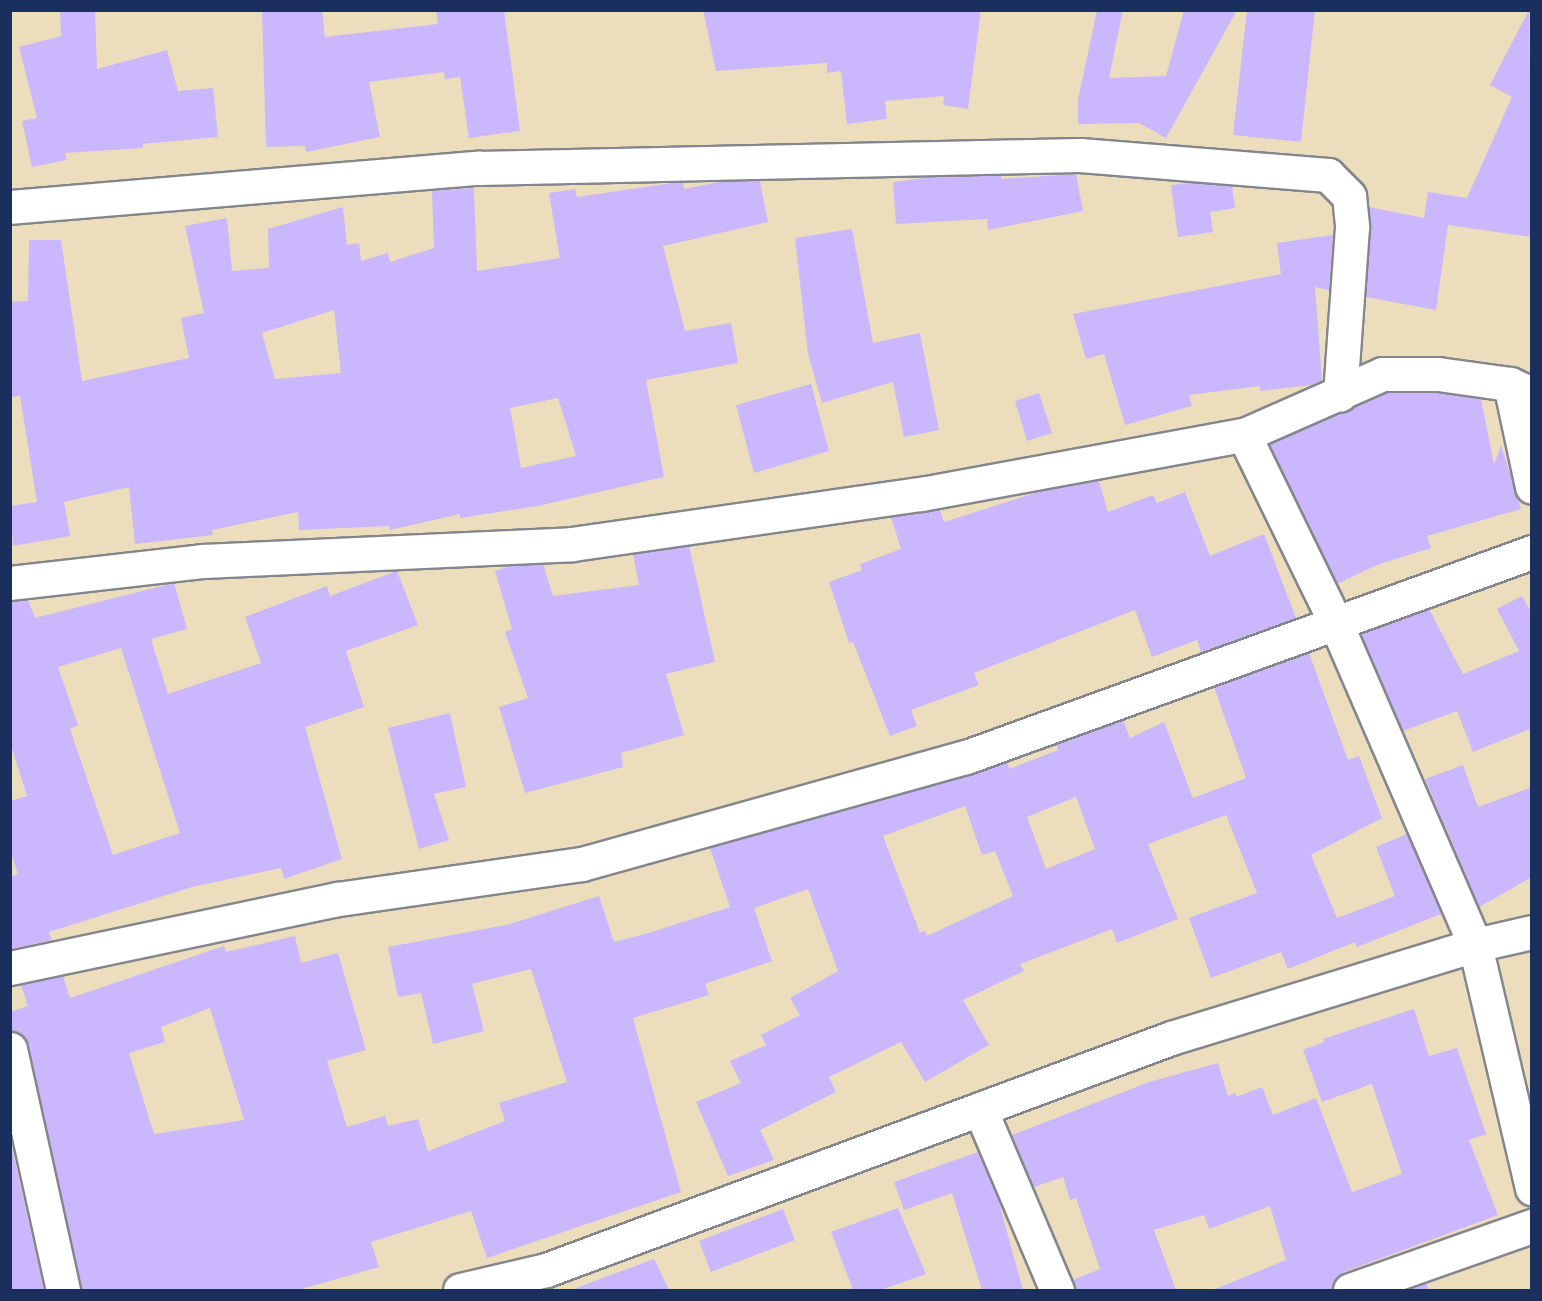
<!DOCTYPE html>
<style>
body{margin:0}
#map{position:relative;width:1542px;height:1301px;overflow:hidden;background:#ecdebc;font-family:Delius,sans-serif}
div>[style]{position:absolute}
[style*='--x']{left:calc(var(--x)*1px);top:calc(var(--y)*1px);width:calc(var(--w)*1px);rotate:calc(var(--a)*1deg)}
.building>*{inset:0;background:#cab7fd}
.roads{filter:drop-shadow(2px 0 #84868d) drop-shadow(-2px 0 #84868d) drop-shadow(0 2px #84868d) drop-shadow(0 -2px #84868d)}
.minor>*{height:33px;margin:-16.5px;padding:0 16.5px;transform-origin:16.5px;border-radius:16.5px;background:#fff}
span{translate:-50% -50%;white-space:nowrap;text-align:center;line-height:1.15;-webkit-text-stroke:5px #f7f3e8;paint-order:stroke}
.frame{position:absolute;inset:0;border:12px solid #1b2f5e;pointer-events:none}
</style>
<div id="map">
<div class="building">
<div style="clip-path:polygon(95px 10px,97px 69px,167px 50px,178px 91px,213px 88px,218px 137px,143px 144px,143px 148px,65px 153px,67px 160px,32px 167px,22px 121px,37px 118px,19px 47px,61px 36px,60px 12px)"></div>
<div style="clip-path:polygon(262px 10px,322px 10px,325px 37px,438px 24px,436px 10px,504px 10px,520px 131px,469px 138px,460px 77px,445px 79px,444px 72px,369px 82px,380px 137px,306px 152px,305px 146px,266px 147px)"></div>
<div style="clip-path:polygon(703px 10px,981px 10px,968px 109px,943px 105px,944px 96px,885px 101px,887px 119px,847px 124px,841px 71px,827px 73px,827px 63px,716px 71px)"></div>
<div style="clip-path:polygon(1097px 10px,1123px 10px,1109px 78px,1166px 76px,1184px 10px,1237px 10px,1166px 138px,1139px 123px,1078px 124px,1078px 100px)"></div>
<div style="clip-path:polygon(1247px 10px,1315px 10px,1301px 142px,1233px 135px)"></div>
<div style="clip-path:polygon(1529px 10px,1532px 237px,1448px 225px,1436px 310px,1366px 297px,1369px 207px,1424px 218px,1428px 192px,1467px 198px,1512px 97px,1490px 85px)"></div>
<div style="clip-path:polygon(1076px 174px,1083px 211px,988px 230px,987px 219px,896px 224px,893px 182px,933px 177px,1001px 175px,1001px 179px)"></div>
<div style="clip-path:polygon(evenodd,760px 181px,768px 222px,663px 246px,685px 331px,731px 323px,738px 363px,646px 380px,664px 477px,538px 506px,460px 518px,460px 514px,390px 530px,389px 526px,299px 530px,298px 512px,212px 530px,213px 535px,135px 544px,129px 487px,64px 502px,70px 536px,13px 546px,10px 506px,37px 502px,20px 396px,10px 397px,10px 302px,28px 301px,29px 240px,61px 240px,82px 381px,189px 358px,181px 318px,204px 313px,185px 226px,227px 218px,232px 271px,269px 268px,268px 229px,343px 207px,347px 245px,359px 243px,361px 261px,388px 253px,390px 262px,434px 248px,432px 191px,474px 188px,477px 271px,560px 258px,549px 193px,575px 189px,577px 197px,672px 183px,683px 182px,684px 189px,719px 182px,760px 181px,334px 310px,341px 373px,275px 379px,262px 333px,334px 310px,760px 181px,558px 398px,576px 456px,521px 468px,510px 408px,558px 398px)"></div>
<div style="clip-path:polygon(1189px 183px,1232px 186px,1235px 208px,1210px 212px,1213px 232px,1178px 237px,1171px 185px)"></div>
<div style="clip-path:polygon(852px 229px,873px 343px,920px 333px,939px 430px,904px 437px,893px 382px,822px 403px,808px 354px,795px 238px)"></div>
<div style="clip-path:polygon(1333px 235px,1329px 290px,1315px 287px,1322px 380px,1311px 385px,1260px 391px,1260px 386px,1189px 395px,1192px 406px,1125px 425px,1104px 354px,1086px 359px,1073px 314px,1281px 274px,1277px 243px)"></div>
<div style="clip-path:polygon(811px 384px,829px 451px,754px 473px,736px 405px)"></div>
<div style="clip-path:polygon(1039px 393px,1052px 433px,1027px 441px,1015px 401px)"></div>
<div style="clip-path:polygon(1386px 393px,1437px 393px,1481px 399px,1494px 465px,1501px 445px,1521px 509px,1427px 536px,1431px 548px,1377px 565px,1337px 584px,1269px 444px)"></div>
<div style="clip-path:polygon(1099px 481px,1108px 512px,1153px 495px,1157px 503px,1185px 492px,1210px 556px,1264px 534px,1296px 618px,1201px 652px,1197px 640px,1152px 657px,1135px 610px,974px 673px,979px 685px,911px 710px,917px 726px,890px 736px,853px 642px,849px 643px,829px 582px,862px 570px,860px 564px,901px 549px,891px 517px,940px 510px,944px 522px,1038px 492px)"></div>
<div style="clip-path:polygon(689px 546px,715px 662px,666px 674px,684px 735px,621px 753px,623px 767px,525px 793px,499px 707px,528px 698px,505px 632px,512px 629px,495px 571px,513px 565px,543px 564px,553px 596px,639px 585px,633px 554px)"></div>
<div style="clip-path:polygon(evenodd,397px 571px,418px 625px,346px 651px,364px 707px,305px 727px,342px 859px,284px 879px,281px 868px,192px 887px,49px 932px,52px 940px,10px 949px,10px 877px,18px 874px,10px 850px,10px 801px,27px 796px,10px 742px,10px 601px,28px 600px,35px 618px,174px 583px,187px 629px,151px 639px,168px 694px,261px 663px,245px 617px,327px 586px,330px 596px,397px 571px,121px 648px,180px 833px,113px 855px,70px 729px,78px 725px,58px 667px,121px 648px)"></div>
<div style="clip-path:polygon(1522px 596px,1532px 614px,1532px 728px,1473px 752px,1457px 711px,1403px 731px,1361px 634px,1429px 609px,1463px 674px,1519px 651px,1497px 609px)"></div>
<div style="clip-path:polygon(evenodd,1309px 653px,1348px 760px,1359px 756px,1382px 818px,1311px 855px,1337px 918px,1395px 896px,1376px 847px,1407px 834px,1441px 914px,1357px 947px,1355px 942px,1288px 969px,1281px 952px,1211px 978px,1189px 918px,1257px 893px,1226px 815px,1148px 844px,1178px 919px,1117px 943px,1112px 929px,1020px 964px,1024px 971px,963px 1000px,989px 1045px,925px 1082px,901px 1042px,829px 1077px,836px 1092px,760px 1130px,774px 1160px,728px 1176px,696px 1102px,741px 1083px,730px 1061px,766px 1045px,761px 1035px,800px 1015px,790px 998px,838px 971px,808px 889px,754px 908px,772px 961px,705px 984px,709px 995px,633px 1018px,681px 1192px,487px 1258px,471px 1211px,371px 1242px,379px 1267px,298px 1290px,81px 1290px,28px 1045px,23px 1036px,10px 1031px,10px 1012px,28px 1006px,21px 985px,63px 976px,70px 998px,224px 946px,226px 952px,295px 936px,301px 963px,338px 953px,366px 1050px,327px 1061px,347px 1127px,385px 1116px,388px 1126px,418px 1119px,428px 1151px,505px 1121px,499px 1103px,567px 1082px,531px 969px,472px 984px,484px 1031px,433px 1044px,421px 993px,398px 997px,388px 947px,506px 925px,599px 896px,614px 942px,645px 934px,730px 907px,710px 848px,1007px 762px,1009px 769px,1058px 750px,1056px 744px,1123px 720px,1130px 738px,1164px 722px,1193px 798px,1246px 778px,1214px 687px,1309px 653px,1076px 797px,1095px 849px,1046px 869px,1027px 817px,1076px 797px,1309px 653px,965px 806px,982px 855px,995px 851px,1013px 896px,927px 936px,925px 931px,920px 933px,883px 836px,965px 806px,1309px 653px,210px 1008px,244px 1120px,154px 1134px,129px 1053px,165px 1042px,161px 1027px,210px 1008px)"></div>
<div style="clip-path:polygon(450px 713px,466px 787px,434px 794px,449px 840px,419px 849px,388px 728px)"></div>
<div style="clip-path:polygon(1463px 765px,1478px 807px,1532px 787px,1532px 877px,1479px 907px,1425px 779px)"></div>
<div style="clip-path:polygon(1414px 1009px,1429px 1056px,1457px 1048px,1486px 1134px,1469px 1140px,1498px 1215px,1344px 1272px,1335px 1278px,1332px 1290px,1213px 1290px,1286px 1260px,1270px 1206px,1209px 1229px,1204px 1215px,1154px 1230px,1176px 1290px,1075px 1290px,1073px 1280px,1100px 1269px,1076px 1198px,1070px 1200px,1063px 1177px,1034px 1187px,1012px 1135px,1149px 1082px,1218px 1063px,1228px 1096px,1235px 1093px,1236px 1097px,1262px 1087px,1273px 1115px,1316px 1098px,1352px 1192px,1402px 1174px,1372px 1084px,1322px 1102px,1303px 1050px,1324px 1042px,1323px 1039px)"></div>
<div style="clip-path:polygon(10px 1139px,44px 1290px,10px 1290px)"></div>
<div style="clip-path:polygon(978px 1152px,998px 1199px,1023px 1290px,982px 1290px,952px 1193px,904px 1210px,894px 1182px)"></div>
<div style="clip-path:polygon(898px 1208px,926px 1274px,881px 1290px,853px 1290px,831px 1232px)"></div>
<div style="clip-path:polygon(783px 1209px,795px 1240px,711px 1272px,699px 1241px)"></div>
<div style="clip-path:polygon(654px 1259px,669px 1290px,577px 1290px,576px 1288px)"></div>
<div style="clip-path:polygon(1426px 1283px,1429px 1290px,1405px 1290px)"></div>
</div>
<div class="roads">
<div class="minor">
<div style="--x:10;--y:207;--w:470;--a:-4.8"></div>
<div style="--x:478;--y:168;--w:602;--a:-1.24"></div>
<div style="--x:1080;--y:155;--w:249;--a:4.6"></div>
<div style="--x:1328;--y:175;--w:30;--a:45"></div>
<div style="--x:1349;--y:196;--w:31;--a:84"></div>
<div style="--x:1352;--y:227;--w:168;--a:94.1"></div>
<div style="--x:1510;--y:384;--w:105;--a:77.9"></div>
<div style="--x:1244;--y:435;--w:212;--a:64"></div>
<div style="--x:1337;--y:626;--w:348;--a:66.6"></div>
<div style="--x:1475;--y:945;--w:250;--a:76.8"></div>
<div style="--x:10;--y:583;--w:194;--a:-6.5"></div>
<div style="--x:203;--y:561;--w:369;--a:-2.6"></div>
<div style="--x:572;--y:544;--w:353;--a:-8.2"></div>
<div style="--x:921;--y:494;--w:328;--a:-10.4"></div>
<div style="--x:1244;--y:435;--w:151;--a:-23.8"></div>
<div style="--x:1382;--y:374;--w:56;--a:0"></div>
<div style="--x:1438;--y:374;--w:73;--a:7.9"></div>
<div style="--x:1510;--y:384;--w:24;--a:24"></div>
<div style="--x:10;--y:968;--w:335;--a:-11.9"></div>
<div style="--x:338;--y:899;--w:246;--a:-8.2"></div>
<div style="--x:582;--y:864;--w:399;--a:-15.6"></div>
<div style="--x:966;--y:757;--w:602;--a:-19.91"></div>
<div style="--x:10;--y:1049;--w:247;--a:77.6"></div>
<div style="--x:980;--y:1109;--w:197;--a:67"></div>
<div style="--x:460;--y:1290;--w:88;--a:-13.1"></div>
<div style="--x:546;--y:1270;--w:667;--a:-20.36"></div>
<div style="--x:1171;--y:1038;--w:318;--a:-17"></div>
<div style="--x:1475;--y:945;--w:58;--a:-12.8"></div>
<div style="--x:1350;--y:1290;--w:193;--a:-19.4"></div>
</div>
</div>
<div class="frame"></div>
</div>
